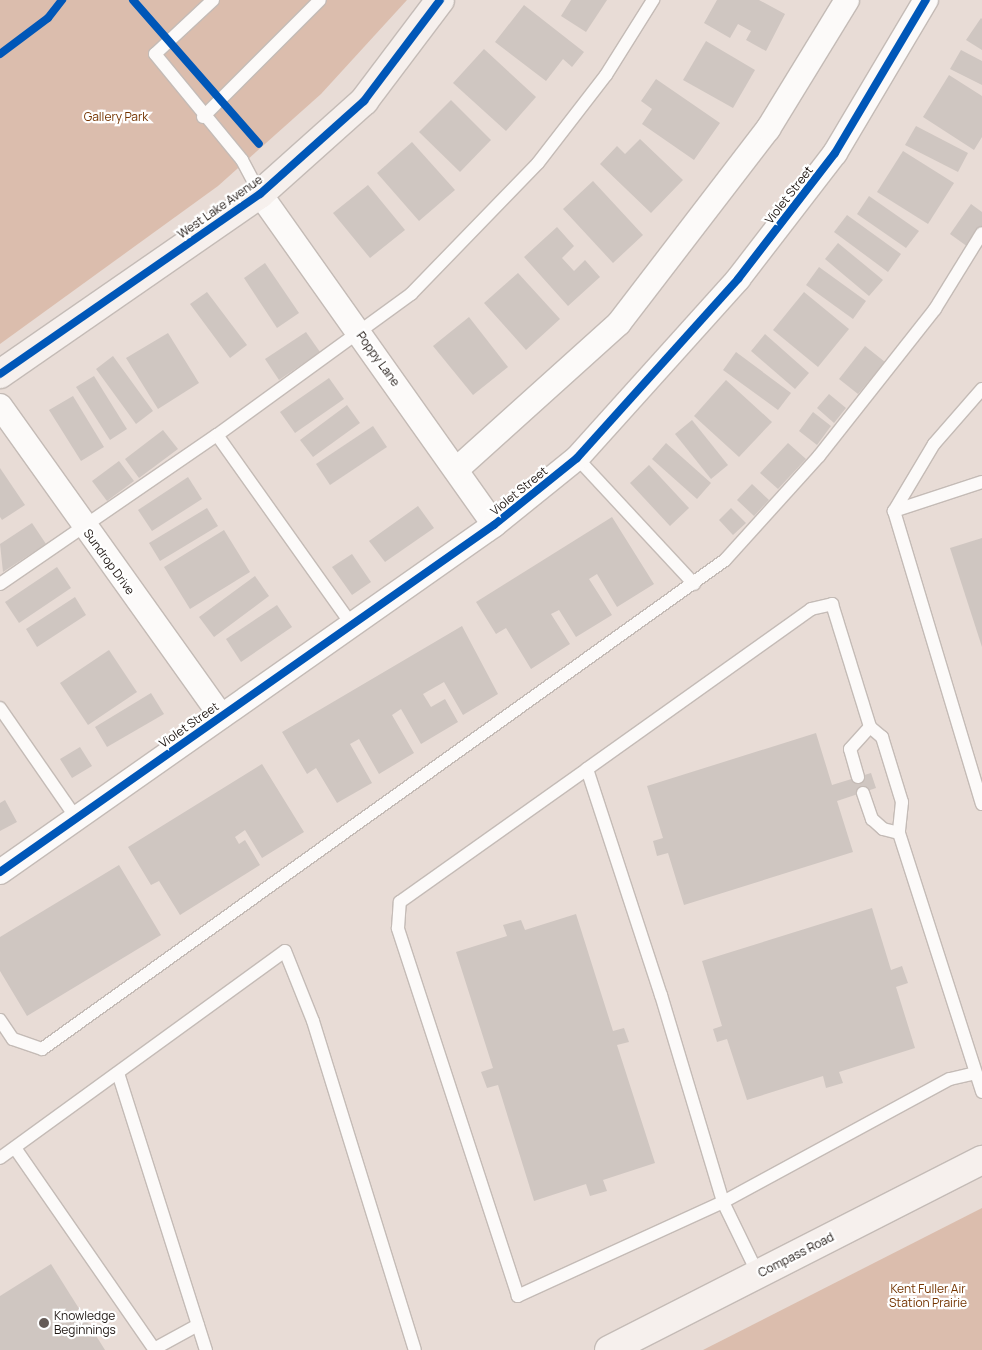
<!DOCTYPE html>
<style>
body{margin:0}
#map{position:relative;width:982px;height:1350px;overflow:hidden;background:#e8dcd6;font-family:Manrope,sans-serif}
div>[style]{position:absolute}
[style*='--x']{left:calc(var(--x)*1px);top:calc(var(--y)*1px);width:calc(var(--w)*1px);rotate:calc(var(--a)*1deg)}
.green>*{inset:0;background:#dbbdad}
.building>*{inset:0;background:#cfc6c1}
.roads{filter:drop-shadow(1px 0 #c4bbb6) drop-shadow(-1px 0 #c4bbb6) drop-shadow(0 1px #c4bbb6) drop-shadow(0 -1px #c4bbb6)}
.lane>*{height:12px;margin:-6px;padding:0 6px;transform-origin:6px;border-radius:6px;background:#fcfaf9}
.street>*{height:24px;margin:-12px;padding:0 12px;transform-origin:12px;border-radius:12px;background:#fcfaf9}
.secondary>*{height:28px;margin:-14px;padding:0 14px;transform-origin:14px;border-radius:14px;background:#f6f0ed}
.cycleway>*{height:8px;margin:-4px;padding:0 4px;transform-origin:4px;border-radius:4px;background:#0057b8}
.dots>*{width:14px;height:14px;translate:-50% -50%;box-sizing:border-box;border:2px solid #fff;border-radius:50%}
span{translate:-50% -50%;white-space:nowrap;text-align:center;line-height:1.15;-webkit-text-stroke:4.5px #fff;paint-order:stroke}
.park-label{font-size:12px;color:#743400}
.street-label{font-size:12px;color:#1e1612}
.poi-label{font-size:12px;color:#1e1612}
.left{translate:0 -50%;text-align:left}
</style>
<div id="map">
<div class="green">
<div style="clip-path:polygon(0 0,407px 0,321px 94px,218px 186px,0 344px)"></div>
<div style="clip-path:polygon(982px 1208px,982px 1350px,703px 1350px)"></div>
</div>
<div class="building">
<div style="clip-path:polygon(571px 0,607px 0,586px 32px,561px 16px)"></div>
<div style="clip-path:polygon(717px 0,759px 0,785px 14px,766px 51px,746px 40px,751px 31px,738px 24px,730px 38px,704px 23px)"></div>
<div style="clip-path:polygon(524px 5px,584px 52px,572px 67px,563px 59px,546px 81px,495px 42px)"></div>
<div style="clip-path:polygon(981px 18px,982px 19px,982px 50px,966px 40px)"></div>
<div style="clip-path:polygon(706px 41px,755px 70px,733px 108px,683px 80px)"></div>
<div style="clip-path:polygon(484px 49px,536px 97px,506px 131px,453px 83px)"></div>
<div style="clip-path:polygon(961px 50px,982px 61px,982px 85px,950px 69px)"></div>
<div style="clip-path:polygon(949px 75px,982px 96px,982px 137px,974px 150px,923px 117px)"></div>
<div style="clip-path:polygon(656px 79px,720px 123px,694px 160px,642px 124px,652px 109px,641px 101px)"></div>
<div style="clip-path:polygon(451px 100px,491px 140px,460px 172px,419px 132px)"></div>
<div style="clip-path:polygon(916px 126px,968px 153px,958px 172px,905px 145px)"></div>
<div style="clip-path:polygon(640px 139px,683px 180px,651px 213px,600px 164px,617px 146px,625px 154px)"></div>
<div style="clip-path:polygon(412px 142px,455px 190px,419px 221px,377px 173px)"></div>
<div style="clip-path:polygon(903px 151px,954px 183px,928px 224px,877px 192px)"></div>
<div style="clip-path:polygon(593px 181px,643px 235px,613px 263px,563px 209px)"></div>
<div style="clip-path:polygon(368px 185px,405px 230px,370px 258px,333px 213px)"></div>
<div style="clip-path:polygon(869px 196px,919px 231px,906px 248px,857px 214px)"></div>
<div style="clip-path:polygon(971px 204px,982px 212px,982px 229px,968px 247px,950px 234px)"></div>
<div style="clip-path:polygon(847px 215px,901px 254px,888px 272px,834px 232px)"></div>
<div style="clip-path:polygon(557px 227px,574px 246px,562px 258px,574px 271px,585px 260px,600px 277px,568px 306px,524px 257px)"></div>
<div style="clip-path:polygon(838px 243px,883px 280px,869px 296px,825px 259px)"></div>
<div style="clip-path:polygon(265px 263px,299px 313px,277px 328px,244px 278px)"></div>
<div style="clip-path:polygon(819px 267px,866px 301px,853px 319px,806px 285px)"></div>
<div style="clip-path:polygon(518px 273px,560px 319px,526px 350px,484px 303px)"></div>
<div style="clip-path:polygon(207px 292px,247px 345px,230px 358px,190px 304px)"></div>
<div style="clip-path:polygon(804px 292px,849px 329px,818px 367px,773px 330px)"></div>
<div style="clip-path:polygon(469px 317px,508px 367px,473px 395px,433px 346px)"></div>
<div style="clip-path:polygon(306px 332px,320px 352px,279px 380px,265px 359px)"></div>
<div style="clip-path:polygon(168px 333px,199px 383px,158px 409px,126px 358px)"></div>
<div style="clip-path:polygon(765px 334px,809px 373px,795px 389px,751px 351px)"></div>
<div style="clip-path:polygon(865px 346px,885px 362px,858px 394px,839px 379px)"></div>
<div style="clip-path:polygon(736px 352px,791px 393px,778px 410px,723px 370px)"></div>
<div style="clip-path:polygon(113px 356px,153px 411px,136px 424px,96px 369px)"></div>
<div style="clip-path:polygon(94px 376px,127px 429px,110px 440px,76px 387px)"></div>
<div style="clip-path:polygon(329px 378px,344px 399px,295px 433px,280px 412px)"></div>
<div style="clip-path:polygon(726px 380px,772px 422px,739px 457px,694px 416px)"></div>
<div style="clip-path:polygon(829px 394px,846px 408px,834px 423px,817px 408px)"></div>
<div style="clip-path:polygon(73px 396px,104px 447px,81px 461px,49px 410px)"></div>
<div style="clip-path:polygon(347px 405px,360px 423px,313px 457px,300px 440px)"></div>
<div style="clip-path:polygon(813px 412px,831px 426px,817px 445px,799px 431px)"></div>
<div style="clip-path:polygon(692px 420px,728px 465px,711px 479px,675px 434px)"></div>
<div style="clip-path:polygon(373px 426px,387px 447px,330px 485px,316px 464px)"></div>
<div style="clip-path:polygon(163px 430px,178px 449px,139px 478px,125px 459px)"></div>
<div style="clip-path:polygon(666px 443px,711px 483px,697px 499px,652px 459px)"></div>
<div style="clip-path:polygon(788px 443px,806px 459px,778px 489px,760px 473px)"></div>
<div style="clip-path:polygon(119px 461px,134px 481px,107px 501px,92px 481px)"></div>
<div style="clip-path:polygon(649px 465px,689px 508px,670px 526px,630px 483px)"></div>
<div style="clip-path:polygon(0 468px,25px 505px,2px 520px,0 517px)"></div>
<div style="clip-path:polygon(188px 477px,202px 499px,152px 531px,138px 510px)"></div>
<div style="clip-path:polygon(752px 484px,769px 500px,754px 516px,737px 500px)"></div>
<div style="clip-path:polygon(418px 506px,434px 528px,385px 562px,369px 541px)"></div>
<div style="clip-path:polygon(207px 508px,218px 526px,160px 561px,149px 543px)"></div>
<div style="clip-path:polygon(731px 508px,746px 523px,733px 535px,719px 520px)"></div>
<div style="clip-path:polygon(612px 517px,654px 584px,617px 607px,597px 574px,589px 579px,612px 615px,576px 637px,559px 610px,551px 614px,570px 644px,531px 669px,506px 628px,496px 634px,476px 602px)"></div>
<div style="clip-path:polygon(32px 523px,46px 544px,3px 572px,0 544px)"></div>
<div style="clip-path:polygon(224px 530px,250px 572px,190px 609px,164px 567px)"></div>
<div style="clip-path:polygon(982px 538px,982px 647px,950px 548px)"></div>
<div style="clip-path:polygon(352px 554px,371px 582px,352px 595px,332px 567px)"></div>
<div style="clip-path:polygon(57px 567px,71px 588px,19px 623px,5px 602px)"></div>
<div style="clip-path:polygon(255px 576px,269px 596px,214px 637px,199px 617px)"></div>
<div style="clip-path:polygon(75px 597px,86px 615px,37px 647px,26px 629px)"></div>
<div style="clip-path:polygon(277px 605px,292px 627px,241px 662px,226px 639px)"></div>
<div style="clip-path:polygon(462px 626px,498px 694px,463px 715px,444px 682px,423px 694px,431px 707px,445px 699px,458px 722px,421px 744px,401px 709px,392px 715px,414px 753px,379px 774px,359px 739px,350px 744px,372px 783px,337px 803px,316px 768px,307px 774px,282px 732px)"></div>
<div style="clip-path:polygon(109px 650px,137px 692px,88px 725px,60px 683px)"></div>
<div style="clip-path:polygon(151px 693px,164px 714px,107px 747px,95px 727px)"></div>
<div style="clip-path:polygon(816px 733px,832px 785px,871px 773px,876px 788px,837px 801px,853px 852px,684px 905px,668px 853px,657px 856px,653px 841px,663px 838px,647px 786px)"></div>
<div style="clip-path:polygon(80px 747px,92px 766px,72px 778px,60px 759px)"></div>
<div style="clip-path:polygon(262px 764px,304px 832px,262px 858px,245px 830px,235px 837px,239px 844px,245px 840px,260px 865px,180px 915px,159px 881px,151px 885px,128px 847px)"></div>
<div style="clip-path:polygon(5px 800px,17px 822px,0 831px,0 803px)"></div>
<div style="clip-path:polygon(119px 865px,161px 935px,27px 1016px,0 971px,0 937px)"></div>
<div style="clip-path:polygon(872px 908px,891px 970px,902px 966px,908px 983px,896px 987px,915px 1048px,839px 1072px,843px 1083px,826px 1088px,823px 1076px,747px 1100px,727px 1039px,717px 1042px,713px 1029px,722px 1026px,702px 961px)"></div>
<div style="clip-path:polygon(576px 914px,613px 1031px,624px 1028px,629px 1042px,617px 1045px,655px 1163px,603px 1180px,607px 1191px,590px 1196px,586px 1184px,534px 1201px,498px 1085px,487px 1088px,481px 1072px,493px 1068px,456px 952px,507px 936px,503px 925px,521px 920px,525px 930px)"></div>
<div style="clip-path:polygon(51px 1264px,105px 1350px,0 1350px,0 1296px)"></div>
</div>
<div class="roads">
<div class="lane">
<div style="--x:213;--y:0;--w:79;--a:137"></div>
<div style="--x:155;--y:54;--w:137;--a:50.6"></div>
<div style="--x:242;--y:160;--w:38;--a:62"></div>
<div style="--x:203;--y:117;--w:165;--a:-45"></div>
<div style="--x:217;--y:435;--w:233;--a:54.6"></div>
<div style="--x:577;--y:458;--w:172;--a:47.1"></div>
<div style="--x:982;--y:482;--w:93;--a:161.8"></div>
<div style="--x:894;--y:511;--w:306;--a:73.3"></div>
<div style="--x:894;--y:511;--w:78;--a:-59.2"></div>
<div style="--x:934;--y:444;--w:73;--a:-48.9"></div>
<div style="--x:0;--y:584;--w:263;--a:-34.5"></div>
<div style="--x:217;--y:435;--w:240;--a:-36"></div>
<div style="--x:411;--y:294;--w:182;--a:-45.9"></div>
<div style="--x:538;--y:163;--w:111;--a:-52.3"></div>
<div style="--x:606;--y:75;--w:89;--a:-57.9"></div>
<div style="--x:0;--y:708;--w:135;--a:55.3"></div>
<div style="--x:587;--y:769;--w:238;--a:71.9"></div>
<div style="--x:661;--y:995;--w:216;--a:73.3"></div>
<div style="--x:723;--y:1202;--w:226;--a:155.4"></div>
<div style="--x:518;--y:1296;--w:387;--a:-108.1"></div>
<div style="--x:398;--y:928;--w:26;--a:-86"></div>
<div style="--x:400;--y:902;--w:229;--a:-35.4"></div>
<div style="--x:587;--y:769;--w:275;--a:-35.5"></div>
<div style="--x:811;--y:609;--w:22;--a:-13"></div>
<div style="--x:832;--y:604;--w:129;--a:72.8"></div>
<div style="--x:870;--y:727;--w:16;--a:40"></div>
<div style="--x:882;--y:737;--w:68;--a:72.9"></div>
<div style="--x:902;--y:802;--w:31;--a:96"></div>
<div style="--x:899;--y:833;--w:272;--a:72.2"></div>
<div style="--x:858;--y:777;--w:29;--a:-106"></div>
<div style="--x:850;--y:749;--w:30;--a:-48"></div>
<div style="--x:863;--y:793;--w:28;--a:71"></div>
<div style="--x:872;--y:819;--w:15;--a:42"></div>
<div style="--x:883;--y:829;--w:16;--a:14"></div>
<div style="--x:0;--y:1020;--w:23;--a:56"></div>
<div style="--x:13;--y:1039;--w:31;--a:19"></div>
<div style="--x:42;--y:1049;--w:840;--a:-35.6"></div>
<div style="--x:725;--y:560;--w:140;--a:-47.9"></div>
<div style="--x:819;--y:456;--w:187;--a:-51.7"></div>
<div style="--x:935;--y:309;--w:89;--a:-58.3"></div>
<div style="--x:118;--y:1073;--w:291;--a:72.4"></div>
<div style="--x:15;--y:1148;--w:244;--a:55.3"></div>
<div style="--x:154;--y:1349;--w:50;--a:-28.6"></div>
<div style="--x:0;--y:1158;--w:352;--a:-36"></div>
<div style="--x:285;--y:951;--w:75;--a:68.2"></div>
<div style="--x:313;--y:1021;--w:344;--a:72.8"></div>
<div style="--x:758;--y:1274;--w:80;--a:-115.9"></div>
<div style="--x:723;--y:1202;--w:258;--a:-28.5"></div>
<div style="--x:950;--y:1079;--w:26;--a:-13"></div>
</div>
<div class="street">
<div style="--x:260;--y:194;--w:405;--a:54.7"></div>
<div style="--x:0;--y:406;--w:381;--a:54.5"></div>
<div style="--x:457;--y:469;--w:218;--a:-42"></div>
<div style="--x:619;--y:323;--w:245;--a:-52.5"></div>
<div style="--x:768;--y:129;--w:151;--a:-58.5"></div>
<div style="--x:0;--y:872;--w:604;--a:-35.09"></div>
<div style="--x:494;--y:525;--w:107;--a:-38.9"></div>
<div style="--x:577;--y:458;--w:241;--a:-48"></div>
<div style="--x:738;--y:279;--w:159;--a:-52.4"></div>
<div style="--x:835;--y:153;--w:178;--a:-59.3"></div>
</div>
<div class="secondary">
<div style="--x:0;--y:374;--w:316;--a:-34.7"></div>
<div style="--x:260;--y:194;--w:140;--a:-41.8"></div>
<div style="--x:364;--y:101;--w:126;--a:-53"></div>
<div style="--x:609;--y:1350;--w:419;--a:-27"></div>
</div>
</div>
<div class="cycleway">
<div style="--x:133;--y:0;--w:191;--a:48.8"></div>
<div style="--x:0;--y:54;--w:60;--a:-36.9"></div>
<div style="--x:48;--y:18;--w:23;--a:-52"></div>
<div style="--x:0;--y:374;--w:316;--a:-34.7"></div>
<div style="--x:260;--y:194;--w:140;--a:-41.8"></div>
<div style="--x:364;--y:101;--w:126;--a:-53"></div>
<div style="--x:0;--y:872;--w:604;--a:-35.09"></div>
<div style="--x:494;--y:525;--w:107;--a:-38.9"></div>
<div style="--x:577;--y:458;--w:241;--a:-48"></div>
<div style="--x:738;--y:279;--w:159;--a:-52.4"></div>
<div style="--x:835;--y:153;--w:178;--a:-59.3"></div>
</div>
<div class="dots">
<div style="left:44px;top:1323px;background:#655b57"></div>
</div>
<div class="park-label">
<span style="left:116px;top:117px">Gallery Park</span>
<span style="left:928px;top:1296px">Kent Fuller Air<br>Station Prairie</span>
</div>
<div class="street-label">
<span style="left:789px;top:195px;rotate:-52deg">Violet Street</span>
<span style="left:220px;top:207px;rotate:-35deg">West Lake Avenue</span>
<span style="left:378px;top:359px;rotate:54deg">Poppy Lane</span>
<span style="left:519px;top:491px;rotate:-39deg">Violet Street</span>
<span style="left:109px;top:562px;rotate:54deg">Sundrop Drive</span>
<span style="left:189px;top:725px;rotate:-35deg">Violet Street</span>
<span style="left:796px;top:1255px;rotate:-27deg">Compass Road</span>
</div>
<div class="poi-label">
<span class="left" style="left:54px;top:1323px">Knowledge<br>Beginnings</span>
</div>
</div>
